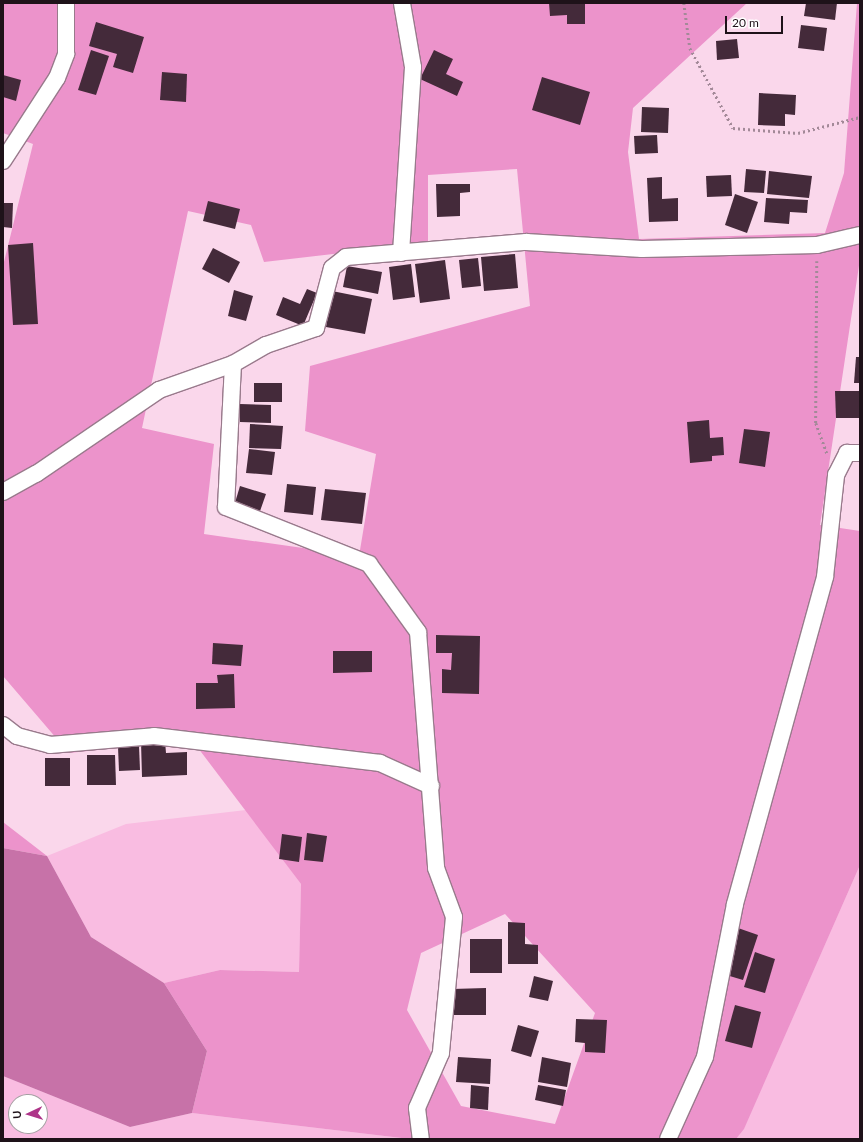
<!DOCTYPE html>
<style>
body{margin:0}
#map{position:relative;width:863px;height:1142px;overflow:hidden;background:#fad7eb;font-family:Lato,sans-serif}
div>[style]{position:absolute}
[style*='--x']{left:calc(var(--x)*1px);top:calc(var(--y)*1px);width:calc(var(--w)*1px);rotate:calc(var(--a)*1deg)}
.green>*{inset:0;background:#f9bce1}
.forest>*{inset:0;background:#ec93cb}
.water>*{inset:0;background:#c772a8}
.building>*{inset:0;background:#442a3a}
.path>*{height:2.5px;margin-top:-1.25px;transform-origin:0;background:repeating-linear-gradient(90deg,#a38998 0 2px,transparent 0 5px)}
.roads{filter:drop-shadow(1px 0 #997a8c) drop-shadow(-1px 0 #997a8c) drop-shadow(0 1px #997a8c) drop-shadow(0 -1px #997a8c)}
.street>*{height:16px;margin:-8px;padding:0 8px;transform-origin:8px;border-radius:8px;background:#fff}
span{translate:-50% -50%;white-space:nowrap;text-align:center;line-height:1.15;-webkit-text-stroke:4px #fff;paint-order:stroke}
.frame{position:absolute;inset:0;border:4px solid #1e1219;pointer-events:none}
.north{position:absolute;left:8px;top:1094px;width:40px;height:40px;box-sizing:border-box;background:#fff;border:1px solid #a5a0a3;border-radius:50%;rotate:266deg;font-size:11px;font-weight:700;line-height:16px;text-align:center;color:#1e1219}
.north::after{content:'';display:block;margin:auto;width:14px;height:18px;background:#ae3589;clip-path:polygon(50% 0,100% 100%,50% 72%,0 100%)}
.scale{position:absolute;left:725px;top:16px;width:58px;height:18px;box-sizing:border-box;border:2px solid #1e1219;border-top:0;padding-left:5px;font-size:12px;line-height:14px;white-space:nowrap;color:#1e1219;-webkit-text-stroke:3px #fff;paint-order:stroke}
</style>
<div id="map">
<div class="green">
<div style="clip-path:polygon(246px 810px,301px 884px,299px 972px,220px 970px,164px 983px,91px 937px,47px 856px,126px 824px)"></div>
<div style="clip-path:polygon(860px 865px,860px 1139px,736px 1139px,744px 1128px)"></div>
<div style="clip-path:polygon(evenodd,3px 1076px,130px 1127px,192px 1113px,410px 1139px,3px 1139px,3px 1076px,16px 1102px,40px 1102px,40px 1126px,16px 1126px,16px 1102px)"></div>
</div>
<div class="forest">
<div style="clip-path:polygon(evenodd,3px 3px,747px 3px,633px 108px,628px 152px,639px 239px,825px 233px,844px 173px,857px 3px,860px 3px,860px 259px,820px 525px,860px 531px,860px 865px,744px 1129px,736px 1139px,410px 1139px,192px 1113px,207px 1051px,164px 983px,220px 970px,299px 972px,301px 884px,192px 740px,69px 753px,3px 676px,3px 266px,33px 144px,3px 133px,3px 3px,517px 169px,530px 306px,310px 366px,305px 431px,376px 454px,359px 556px,204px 534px,214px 444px,142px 428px,188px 211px,251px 225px,264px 262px,428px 243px,428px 175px,517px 169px,3px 3px,505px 914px,595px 1013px,555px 1124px,461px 1106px,407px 1010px,421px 953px,505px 914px)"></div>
<div style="clip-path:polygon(3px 822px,47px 856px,3px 848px)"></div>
</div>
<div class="water">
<div style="clip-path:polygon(3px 848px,47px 856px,91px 937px,164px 983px,207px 1051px,192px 1113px,130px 1127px,3px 1076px)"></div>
</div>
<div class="building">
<div style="clip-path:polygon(549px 3px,585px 3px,585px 24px,567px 24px,567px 15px,550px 16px)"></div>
<div style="clip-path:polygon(806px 3px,837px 3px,835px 20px,804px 16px)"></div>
<div style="clip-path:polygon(96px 22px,144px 37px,133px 73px,113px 67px,117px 54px,89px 46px)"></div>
<div style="clip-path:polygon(801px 25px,827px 28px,824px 51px,798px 48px)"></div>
<div style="clip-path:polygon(737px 39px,739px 58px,717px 60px,716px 41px)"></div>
<div style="clip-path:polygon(91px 50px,109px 56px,96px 95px,78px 90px)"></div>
<div style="clip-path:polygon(434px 50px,453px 59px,446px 74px,463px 82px,457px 96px,420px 79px)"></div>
<div style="clip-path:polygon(162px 72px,187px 74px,186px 102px,160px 100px)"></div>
<div style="clip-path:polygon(3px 75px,21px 80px,16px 101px,3px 97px)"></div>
<div style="clip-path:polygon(542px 77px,590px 92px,580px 125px,532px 110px)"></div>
<div style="clip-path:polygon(759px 93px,796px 95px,795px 115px,785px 114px,785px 126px,758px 125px)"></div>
<div style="clip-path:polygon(642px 107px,669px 108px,668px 133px,641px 132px)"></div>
<div style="clip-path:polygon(657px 135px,658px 153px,635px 154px,634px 136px)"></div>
<div style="clip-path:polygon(746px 169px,766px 171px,764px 193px,744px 192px)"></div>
<div style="clip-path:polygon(769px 171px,812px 176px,809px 198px,767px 194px)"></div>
<div style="clip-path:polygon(731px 175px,732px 196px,707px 197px,706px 176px)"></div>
<div style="clip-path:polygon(662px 177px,662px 199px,678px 198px,678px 221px,649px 222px,647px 178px)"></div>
<div style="clip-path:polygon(436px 184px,470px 184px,470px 192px,460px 193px,460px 216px,437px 217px)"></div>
<div style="clip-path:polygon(735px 194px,758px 202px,747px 233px,725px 225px)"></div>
<div style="clip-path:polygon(766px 198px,808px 200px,807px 213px,790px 212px,789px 224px,764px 222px)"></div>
<div style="clip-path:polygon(208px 201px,240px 209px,235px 229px,203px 221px)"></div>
<div style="clip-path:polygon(3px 203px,13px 203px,12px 228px,3px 227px)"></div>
<div style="clip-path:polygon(33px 243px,38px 324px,13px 325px,8px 245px)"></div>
<div style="clip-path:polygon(213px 248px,240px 262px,229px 283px,202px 269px)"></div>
<div style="clip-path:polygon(515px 254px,518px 288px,484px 291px,481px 257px)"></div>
<div style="clip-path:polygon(478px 258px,481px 286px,462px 288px,459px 260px)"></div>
<div style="clip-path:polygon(445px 260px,450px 299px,420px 303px,415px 264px)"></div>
<div style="clip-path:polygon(411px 264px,415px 297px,393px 300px,389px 267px)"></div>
<div style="clip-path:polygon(347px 266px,382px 272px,378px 294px,343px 287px)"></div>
<div style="clip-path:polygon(307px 289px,317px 293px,303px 326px,276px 315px,283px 297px,300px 304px)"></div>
<div style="clip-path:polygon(234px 290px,253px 296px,246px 321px,228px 316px)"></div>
<div style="clip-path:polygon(332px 291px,372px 299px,365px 334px,326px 327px)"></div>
<div style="clip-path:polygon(856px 357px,860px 357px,860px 383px,854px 383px)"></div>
<div style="clip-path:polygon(254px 383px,282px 383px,282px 402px,254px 402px)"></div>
<div style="clip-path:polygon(835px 391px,860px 391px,860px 418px,836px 418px)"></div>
<div style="clip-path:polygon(240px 404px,271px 405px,271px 423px,240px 422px)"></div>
<div style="clip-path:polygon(709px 420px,710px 438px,723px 437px,724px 455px,712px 456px,712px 461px,690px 463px,687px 422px)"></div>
<div style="clip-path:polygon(250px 424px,283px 426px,281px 449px,249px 448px)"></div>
<div style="clip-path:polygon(744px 429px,770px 432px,765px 467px,739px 463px)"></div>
<div style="clip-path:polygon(249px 449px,275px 452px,272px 475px,246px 473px)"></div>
<div style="clip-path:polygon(287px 484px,316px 487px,313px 515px,284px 512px)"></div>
<div style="clip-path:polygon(240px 486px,266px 494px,259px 514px,234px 506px)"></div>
<div style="clip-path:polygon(325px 489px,366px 493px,362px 524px,321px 520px)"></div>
<div style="clip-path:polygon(436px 635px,480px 636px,479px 694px,442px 693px,442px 669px,451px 670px,452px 653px,436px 653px)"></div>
<div style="clip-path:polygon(213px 643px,243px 645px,241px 666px,212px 664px)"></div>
<div style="clip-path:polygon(333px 651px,372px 651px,372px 672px,333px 673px)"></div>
<div style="clip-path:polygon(234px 674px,235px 708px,196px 709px,196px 683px,218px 683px,217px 675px)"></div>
<div style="clip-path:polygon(165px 741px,166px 753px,187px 752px,187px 775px,142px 777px,141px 742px)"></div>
<div style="clip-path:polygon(139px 746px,140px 770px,119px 771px,118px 747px)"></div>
<div style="clip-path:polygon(87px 755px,115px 755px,116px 785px,87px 785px)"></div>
<div style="clip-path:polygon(45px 758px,70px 758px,70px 786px,45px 786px)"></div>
<div style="clip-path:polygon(307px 833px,327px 836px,323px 862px,304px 860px)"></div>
<div style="clip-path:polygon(282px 834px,302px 837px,299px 862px,279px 859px)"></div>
<div style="clip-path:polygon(508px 922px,525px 923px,525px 944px,538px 945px,538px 964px,508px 964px)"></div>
<div style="clip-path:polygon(738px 928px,758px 935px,743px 980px,723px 974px)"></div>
<div style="clip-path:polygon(470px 939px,502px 939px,502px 973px,470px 973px)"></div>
<div style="clip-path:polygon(755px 952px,775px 959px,765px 993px,744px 987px)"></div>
<div style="clip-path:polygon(534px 976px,553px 981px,548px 1001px,529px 997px)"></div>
<div style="clip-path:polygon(486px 988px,486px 1015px,453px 1015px,452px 989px)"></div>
<div style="clip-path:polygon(735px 1005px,761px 1012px,752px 1048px,725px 1041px)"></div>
<div style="clip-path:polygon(576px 1019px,607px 1020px,605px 1053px,585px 1052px,585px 1043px,575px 1042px)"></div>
<div style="clip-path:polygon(518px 1025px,539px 1031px,531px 1057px,511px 1051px)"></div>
<div style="clip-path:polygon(458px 1057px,491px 1059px,490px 1084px,456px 1082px)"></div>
<div style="clip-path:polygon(542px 1057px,571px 1063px,567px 1087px,538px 1082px)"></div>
<div style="clip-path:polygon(471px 1085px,489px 1087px,488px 1110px,470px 1108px)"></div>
<div style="clip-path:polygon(538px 1085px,566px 1090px,563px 1106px,535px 1100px)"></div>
</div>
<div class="path">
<div style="--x:684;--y:3;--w:45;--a:82.4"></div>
<div style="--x:690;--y:48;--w:91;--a:61.7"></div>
<div style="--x:733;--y:128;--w:65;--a:4.4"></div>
<div style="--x:798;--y:133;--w:64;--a:-14.5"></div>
<div style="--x:817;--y:261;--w:162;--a:90.4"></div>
<div style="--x:816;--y:423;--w:32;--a:70"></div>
</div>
<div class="roads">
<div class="street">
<div style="--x:3;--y:161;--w:99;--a:-57"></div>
<div style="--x:57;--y:78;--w:26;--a:-69"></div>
<div style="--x:66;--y:54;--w:51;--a:-90"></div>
<div style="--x:401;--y:253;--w:186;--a:-86.3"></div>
<div style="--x:413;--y:67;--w:65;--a:-99.8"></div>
<div style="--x:233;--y:364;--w:143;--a:92.8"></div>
<div style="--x:226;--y:507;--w:154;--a:21.7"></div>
<div style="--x:369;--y:564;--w:84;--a:54.2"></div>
<div style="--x:418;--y:632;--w:237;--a:85.6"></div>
<div style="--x:436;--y:868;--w:52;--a:69.8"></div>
<div style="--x:454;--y:917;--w:137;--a:95.5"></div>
<div style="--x:441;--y:1053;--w:60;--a:113.6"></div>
<div style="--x:417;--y:1108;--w:31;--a:83"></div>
<div style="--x:3;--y:492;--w:38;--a:-29"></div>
<div style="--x:36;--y:474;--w:149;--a:-34.3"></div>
<div style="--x:159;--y:390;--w:78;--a:-19.4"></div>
<div style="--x:233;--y:364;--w:38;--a:-30"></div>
<div style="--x:266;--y:345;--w:53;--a:-18.8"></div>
<div style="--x:316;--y:328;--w:62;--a:-75.1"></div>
<div style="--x:332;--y:268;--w:18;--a:-38"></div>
<div style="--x:346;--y:257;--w:181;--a:-4.8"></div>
<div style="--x:526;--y:242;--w:116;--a:3.5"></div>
<div style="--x:642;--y:249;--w:175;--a:-1.3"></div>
<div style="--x:817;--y:245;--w:44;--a:-13.1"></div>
<div style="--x:3;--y:725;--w:18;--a:38"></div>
<div style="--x:17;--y:736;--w:34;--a:15"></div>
<div style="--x:50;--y:745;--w:104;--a:-4.9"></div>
<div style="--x:154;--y:736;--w:228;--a:6.8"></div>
<div style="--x:380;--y:763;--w:56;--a:24.3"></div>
<div style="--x:668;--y:1139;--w:90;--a:-65.7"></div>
<div style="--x:705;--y:1057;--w:156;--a:-78.9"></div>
<div style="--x:735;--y:904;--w:339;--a:-74.6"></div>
<div style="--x:825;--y:577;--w:103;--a:-83.8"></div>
<div style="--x:836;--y:475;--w:25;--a:-63"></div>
<div style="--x:847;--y:453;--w:13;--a:0"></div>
</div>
</div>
<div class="frame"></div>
<div class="north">U</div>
<div class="scale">20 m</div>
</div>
